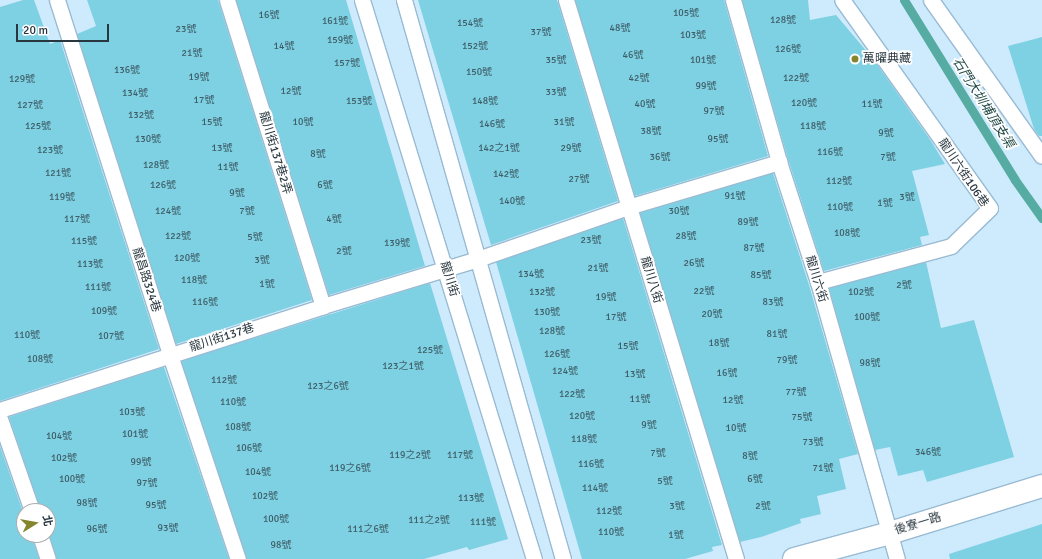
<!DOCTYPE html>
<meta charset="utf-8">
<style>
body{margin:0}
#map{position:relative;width:1042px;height:559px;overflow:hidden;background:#ceeafd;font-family:Signika,"Noto Sans TC",sans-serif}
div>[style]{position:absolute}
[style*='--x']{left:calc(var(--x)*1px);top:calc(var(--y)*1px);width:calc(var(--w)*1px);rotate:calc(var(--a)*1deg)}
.stream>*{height:9px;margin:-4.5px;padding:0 4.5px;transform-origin:4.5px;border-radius:4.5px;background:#56aca3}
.building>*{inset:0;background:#7ed1e2}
.roads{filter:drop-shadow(1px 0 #99bbd2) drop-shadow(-1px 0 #99bbd2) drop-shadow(0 1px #99bbd2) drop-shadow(0 -1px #99bbd2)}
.service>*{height:15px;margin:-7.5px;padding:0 7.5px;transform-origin:7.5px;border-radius:7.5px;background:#fff}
.minor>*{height:22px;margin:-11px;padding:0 11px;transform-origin:11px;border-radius:11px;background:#fff}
.dots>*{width:11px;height:11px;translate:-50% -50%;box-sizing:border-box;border:2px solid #fff;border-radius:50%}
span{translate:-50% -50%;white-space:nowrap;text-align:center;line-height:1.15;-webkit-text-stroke:3.5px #fff;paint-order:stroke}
.number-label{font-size:10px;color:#3e5d68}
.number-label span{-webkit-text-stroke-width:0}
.poi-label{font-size:12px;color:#28363f}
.left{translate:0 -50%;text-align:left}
.street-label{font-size:12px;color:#28363f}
.water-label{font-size:13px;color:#224945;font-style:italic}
.north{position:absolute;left:16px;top:503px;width:40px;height:40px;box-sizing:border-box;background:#fff;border:1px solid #a9afb2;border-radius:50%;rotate:79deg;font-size:11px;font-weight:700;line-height:16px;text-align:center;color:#28363f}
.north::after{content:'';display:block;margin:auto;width:14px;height:18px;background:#85852e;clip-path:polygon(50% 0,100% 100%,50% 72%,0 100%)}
.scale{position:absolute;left:16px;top:24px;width:93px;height:18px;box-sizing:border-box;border:2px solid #28363f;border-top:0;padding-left:5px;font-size:12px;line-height:14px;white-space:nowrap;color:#28363f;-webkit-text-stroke:3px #fff;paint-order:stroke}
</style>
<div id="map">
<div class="stream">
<div style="--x:904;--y:0;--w:211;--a:58.3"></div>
<div style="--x:1015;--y:180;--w:47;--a:54.6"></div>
</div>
<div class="building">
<div style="clip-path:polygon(23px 0,34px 0,50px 44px,60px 40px,159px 349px,0 401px,0 7px)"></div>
<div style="clip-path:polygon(87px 0,218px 0,312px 300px,176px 344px,77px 34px,96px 26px)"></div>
<div style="clip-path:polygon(236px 0,346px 0,425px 266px,329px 295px)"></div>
<div style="clip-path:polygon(418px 0,557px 0,618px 201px,491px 245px)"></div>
<div style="clip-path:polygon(575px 0,724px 0,768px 156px,635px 196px)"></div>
<div style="clip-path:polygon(742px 0,808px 0,810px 20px,836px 15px,874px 60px,931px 141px,945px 164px,912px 171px,929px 235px,920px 237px,922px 245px,824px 271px,788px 159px)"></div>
<div style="clip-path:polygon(1042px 37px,1042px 136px,1039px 136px,1034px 129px,1008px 46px)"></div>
<div style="clip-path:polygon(773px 173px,809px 285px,858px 454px,839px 459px,846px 489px,817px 496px,821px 514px,800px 519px,801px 523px,761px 537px,740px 542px,640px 213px)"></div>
<div style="clip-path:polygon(623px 218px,722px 545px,712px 547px,713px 551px,685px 559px,582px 559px,496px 262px)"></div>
<div style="clip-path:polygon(926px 262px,941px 328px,974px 320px,1014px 457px,927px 482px,923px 470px,898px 476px,890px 447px,875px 450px,829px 288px)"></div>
<div style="clip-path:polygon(430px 283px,508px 539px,469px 550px,467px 547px,424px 559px,247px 559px,181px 361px)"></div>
<div style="clip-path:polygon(164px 367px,229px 559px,57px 559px,48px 531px,48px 511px,41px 511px,9px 417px)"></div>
<div style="clip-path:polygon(0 446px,24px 515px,24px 535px,31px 535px,39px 559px,0 559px)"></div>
<div style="clip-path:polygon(1042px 524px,1042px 559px,950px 559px,949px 554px)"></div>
</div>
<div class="roads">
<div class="service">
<div style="--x:57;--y:0;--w:373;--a:72.3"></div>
<div style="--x:170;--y:355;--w:215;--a:71.6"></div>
<div style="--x:227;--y:0;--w:321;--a:72.6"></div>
<div style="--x:362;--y:0;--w:585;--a:72.9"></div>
<div style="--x:404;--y:0;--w:581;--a:74.12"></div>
<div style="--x:566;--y:0;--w:584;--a:73.08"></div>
<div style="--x:733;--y:0;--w:168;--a:74.1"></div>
<div style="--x:779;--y:162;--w:126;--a:72"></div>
<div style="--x:818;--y:282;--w:288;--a:74.1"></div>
<div style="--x:931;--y:0;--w:191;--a:54.6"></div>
<div style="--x:818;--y:282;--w:138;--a:-15.1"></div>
<div style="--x:951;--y:246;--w:54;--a:-44.3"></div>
<div style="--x:990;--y:208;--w:255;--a:-125.4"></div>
<div style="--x:0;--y:410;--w:339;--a:-17.8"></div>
<div style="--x:323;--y:306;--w:162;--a:-16.9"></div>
<div style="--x:478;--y:259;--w:159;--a:-19.1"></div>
<div style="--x:628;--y:207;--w:158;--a:-16.6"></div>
<div style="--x:0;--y:419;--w:97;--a:70.8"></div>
<div style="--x:40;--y:535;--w:25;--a:72"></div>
</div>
<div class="minor">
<div style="--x:794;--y:559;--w:99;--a:-15.2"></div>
<div style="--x:890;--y:533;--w:159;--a:-17.2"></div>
</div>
</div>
<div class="dots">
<div style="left:855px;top:59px;background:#85852e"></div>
</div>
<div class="number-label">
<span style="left:686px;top:14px">105號</span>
<span style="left:269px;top:16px">16號</span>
<span style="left:783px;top:21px">128號</span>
<span style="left:335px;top:22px">161號</span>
<span style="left:470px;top:24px">154號</span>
<span style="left:620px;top:29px">48號</span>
<span style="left:186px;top:30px">23號</span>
<span style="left:541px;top:33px">37號</span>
<span style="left:693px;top:36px">103號</span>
<span style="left:340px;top:41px">159號</span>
<span style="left:284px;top:47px">14號</span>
<span style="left:475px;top:47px">152號</span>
<span style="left:788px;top:50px">126號</span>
<span style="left:192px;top:54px">21號</span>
<span style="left:633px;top:56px">46號</span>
<span style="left:556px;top:61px">35號</span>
<span style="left:703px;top:61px">101號</span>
<span style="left:347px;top:64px">157號</span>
<span style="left:127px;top:71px">136號</span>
<span style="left:479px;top:73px">150號</span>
<span style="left:199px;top:78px">19號</span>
<span style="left:639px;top:79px">42號</span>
<span style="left:796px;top:79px">122號</span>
<span style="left:22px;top:80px">129號</span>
<span style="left:706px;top:87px">99號</span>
<span style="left:291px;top:92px">12號</span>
<span style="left:556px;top:93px">33號</span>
<span style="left:135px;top:94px">134號</span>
<span style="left:204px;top:101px">17號</span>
<span style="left:359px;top:102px">153號</span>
<span style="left:485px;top:102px">148號</span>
<span style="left:804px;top:104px">120號</span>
<span style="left:645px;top:105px">40號</span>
<span style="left:872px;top:105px">11號</span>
<span style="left:30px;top:106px">127號</span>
<span style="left:714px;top:112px">97號</span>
<span style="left:141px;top:116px">132號</span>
<span style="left:212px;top:123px">15號</span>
<span style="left:303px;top:123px">10號</span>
<span style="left:564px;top:123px">31號</span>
<span style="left:492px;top:125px">146號</span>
<span style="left:38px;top:127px">125號</span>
<span style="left:813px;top:127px">118號</span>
<span style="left:651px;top:132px">38號</span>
<span style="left:886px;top:134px">9號</span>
<span style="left:148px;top:140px">130號</span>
<span style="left:718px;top:140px">95號</span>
<span style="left:222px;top:149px">13號</span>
<span style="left:499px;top:149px">142之1號</span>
<span style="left:571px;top:149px">29號</span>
<span style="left:50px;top:151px">123號</span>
<span style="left:830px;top:153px">116號</span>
<span style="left:318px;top:155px">8號</span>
<span style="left:660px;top:158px">36號</span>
<span style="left:888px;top:158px">7號</span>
<span style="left:156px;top:166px">128號</span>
<span style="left:228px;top:168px">11號</span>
<span style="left:58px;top:174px">121號</span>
<span style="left:506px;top:175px">142號</span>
<span style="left:579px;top:180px">27號</span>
<span style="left:839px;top:182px">112號</span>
<span style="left:163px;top:186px">126號</span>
<span style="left:325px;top:186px">6號</span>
<span style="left:237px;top:194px">9號</span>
<span style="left:735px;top:197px">91號</span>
<span style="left:62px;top:198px">119號</span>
<span style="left:907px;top:198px">3號</span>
<span style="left:512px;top:202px">140號</span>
<span style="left:885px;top:204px">1號</span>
<span style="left:840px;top:208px">110號</span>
<span style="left:168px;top:212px">124號</span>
<span style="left:247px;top:212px">7號</span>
<span style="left:679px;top:212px">30號</span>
<span style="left:77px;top:220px">117號</span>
<span style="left:334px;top:220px">4號</span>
<span style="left:748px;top:223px">89號</span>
<span style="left:847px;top:234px">108號</span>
<span style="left:178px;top:237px">122號</span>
<span style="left:686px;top:237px">28號</span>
<span style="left:255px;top:238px">5號</span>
<span style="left:591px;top:241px">23號</span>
<span style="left:84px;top:242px">115號</span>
<span style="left:397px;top:244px">139號</span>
<span style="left:754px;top:249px">87號</span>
<span style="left:344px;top:252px">2號</span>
<span style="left:187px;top:259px">120號</span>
<span style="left:262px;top:261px">3號</span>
<span style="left:694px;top:264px">26號</span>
<span style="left:90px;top:265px">113號</span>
<span style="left:598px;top:269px">21號</span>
<span style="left:531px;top:275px">134號</span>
<span style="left:761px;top:276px">85號</span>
<span style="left:194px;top:281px">118號</span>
<span style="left:267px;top:285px">1號</span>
<span style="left:904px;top:286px">2號</span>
<span style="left:98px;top:288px">111號</span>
<span style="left:704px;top:292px">22號</span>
<span style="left:542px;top:293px">132號</span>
<span style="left:861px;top:293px">102號</span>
<span style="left:606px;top:298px">19號</span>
<span style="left:205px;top:303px">116號</span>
<span style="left:773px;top:303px">83號</span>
<span style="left:104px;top:312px">109號</span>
<span style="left:547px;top:313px">130號</span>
<span style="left:712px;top:315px">20號</span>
<span style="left:616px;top:318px">17號</span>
<span style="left:867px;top:318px">100號</span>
<span style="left:552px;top:332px">128號</span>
<span style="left:777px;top:335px">81號</span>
<span style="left:27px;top:336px">110號</span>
<span style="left:111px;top:337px">107號</span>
<span style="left:719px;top:344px">18號</span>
<span style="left:628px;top:347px">15號</span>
<span style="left:430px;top:351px">125號</span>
<span style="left:557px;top:355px">126號</span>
<span style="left:40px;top:360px">108號</span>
<span style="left:787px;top:361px">79號</span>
<span style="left:870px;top:364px">98號</span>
<span style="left:403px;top:367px">123之1號</span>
<span style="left:565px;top:372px">124號</span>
<span style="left:727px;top:374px">16號</span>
<span style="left:635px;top:375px">13號</span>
<span style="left:224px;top:381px">112號</span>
<span style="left:328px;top:387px">123之6號</span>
<span style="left:796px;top:393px">77號</span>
<span style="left:572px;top:395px">122號</span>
<span style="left:640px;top:400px">11號</span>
<span style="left:733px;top:401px">12號</span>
<span style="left:233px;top:403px">110號</span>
<span style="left:132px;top:413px">103號</span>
<span style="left:582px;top:417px">120號</span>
<span style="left:802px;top:418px">75號</span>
<span style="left:649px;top:426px">9號</span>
<span style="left:238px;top:428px">108號</span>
<span style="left:736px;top:429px">10號</span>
<span style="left:135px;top:435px">101號</span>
<span style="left:59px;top:437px">104號</span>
<span style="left:584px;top:440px">118號</span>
<span style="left:813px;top:443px">73號</span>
<span style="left:249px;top:449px">106號</span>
<span style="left:928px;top:453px">346號</span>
<span style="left:658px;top:454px">7號</span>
<span style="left:410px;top:456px">119之2號</span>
<span style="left:460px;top:456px">117號</span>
<span style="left:750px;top:457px">8號</span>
<span style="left:64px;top:459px">102號</span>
<span style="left:141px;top:463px">99號</span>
<span style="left:591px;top:465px">116號</span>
<span style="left:350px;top:469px">119之6號</span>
<span style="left:823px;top:469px">71號</span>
<span style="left:258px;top:473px">104號</span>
<span style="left:72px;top:480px">100號</span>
<span style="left:755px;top:480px">6號</span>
<span style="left:665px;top:482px">5號</span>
<span style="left:147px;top:484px">97號</span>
<span style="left:595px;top:489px">114號</span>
<span style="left:265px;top:497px">102號</span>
<span style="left:471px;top:499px">113號</span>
<span style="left:87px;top:504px">98號</span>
<span style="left:156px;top:506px">95號</span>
<span style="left:677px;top:507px">3號</span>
<span style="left:763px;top:507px">2號</span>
<span style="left:609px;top:512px">112號</span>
<span style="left:276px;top:520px">100號</span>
<span style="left:429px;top:521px">111之2號</span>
<span style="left:483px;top:523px">111號</span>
<span style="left:168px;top:529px">93號</span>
<span style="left:97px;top:530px">96號</span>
<span style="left:368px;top:530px">111之6號</span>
<span style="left:611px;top:533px">110號</span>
<span style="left:676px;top:536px">1號</span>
<span style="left:281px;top:546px">98號</span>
</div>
<div class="poi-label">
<span class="left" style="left:863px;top:59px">萬曜典藏</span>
</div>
<div class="street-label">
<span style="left:275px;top:153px;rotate:73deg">龍川街137巷2弄</span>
<span style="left:963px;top:173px;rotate:56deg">龍川六街106巷</span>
<span style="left:449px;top:279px;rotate:73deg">龍川街</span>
<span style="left:816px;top:279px;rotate:73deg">龍川六街</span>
<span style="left:146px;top:280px;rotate:72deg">龍昌路324巷</span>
<span style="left:651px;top:280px;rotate:73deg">龍川八街</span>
<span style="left:222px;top:338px;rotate:-18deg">龍川街137巷</span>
<span style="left:918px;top:524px;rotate:-17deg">後寮一路</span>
</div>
<div class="water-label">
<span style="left:983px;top:103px;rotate:58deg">石門大圳埔頂支渠</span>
</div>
<div class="north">北</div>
<div class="scale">20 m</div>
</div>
